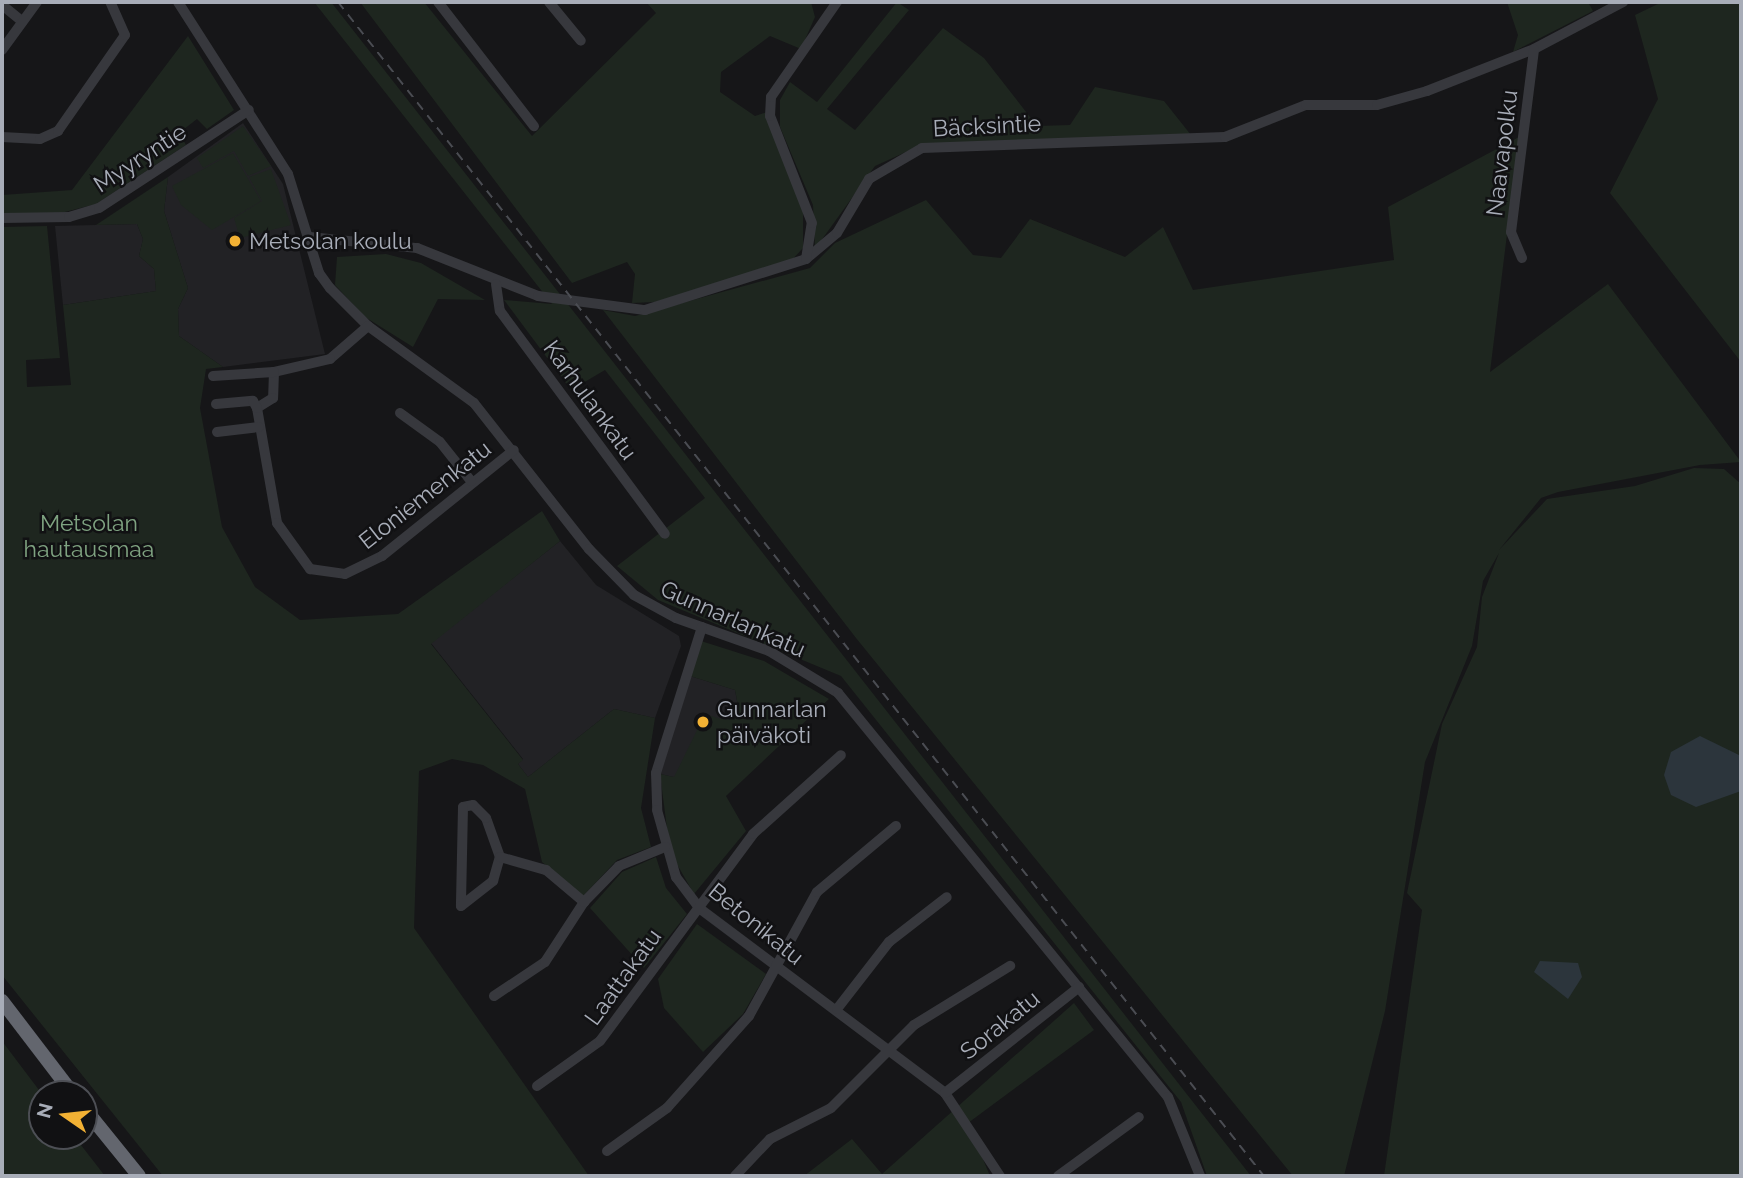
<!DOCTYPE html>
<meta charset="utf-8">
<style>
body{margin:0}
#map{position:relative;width:1743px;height:1178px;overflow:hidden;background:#161618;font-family:Raleway,sans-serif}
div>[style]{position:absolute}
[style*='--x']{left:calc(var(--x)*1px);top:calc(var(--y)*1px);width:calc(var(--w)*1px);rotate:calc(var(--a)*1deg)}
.built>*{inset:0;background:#222225}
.green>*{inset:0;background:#1e261f}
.water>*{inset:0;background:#2c353c}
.minor>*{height:10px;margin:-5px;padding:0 5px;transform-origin:5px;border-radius:5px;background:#37383d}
.highway>*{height:14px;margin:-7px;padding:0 7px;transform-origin:7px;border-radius:7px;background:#63666e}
.rail>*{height:2px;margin-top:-1px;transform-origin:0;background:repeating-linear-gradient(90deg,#4a4c52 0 9px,transparent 0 16px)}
.dots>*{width:19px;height:19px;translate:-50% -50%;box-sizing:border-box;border:4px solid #111113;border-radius:50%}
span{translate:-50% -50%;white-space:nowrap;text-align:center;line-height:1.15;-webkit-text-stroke:5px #111113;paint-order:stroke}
.street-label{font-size:23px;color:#a8adb8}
.poi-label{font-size:23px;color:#a8adb8}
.left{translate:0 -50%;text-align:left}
.park-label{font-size:23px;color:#7fa381}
.frame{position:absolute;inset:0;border:4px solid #a8adb8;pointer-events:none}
.north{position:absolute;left:28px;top:1080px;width:70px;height:70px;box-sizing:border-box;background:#111113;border:2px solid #4d4f55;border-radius:50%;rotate:284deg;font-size:19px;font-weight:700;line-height:28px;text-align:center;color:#a8adb8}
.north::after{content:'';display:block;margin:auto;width:24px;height:32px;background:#f2b134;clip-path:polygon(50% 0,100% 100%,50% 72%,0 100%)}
</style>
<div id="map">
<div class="built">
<div style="clip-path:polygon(243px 123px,283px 184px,325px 354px,223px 367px,179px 336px,178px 309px,188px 288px,164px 211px,168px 177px)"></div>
<div style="clip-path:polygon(137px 224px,143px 239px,139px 256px,154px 269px,156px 291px,63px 305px,55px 226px)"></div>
<div style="clip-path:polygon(560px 541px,596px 585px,679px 636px,681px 646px,655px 718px,614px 709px,528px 777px,518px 764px,523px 759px,431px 643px)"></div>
<div style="clip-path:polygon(690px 676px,735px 690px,739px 711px,682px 779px,660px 774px)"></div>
</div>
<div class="green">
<div style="clip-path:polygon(314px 2px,331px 2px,1251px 1176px,1207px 1176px,1181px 1102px,841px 676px,658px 600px,617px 566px,705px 498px,605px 370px,571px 390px,504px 300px,552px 304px)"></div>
<div style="clip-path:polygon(360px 2px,424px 2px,532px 136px,656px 13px,646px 2px,811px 2px,815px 17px,801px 49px,770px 36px,721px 72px,720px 92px,755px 116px,767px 112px,803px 195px,803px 248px,791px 261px,655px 302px,632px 303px,635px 274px,627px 262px,572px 283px)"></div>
<div style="clip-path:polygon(897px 2px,909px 10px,827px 109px,855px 130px,943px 28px,984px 58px,1037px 126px,1070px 125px,1095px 87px,1164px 101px,1191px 135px,919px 146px,875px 166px,815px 249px,813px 205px,780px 127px,780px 100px,790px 82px,817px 102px)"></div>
<div style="clip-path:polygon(1507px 2px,1588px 2px,1593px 11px,1513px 52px,1518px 35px)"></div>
<div style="clip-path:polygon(1662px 2px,1741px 2px,1741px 362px,1610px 193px,1658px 99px,1635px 15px)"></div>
<div style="clip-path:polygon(188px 36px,234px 110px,207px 129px,197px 119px,179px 133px,186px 145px,96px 204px,57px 214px,2px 213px,2px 195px,72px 190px)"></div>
<div style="clip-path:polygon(243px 126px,271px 166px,248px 176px,234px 151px,203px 168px,197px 158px)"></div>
<div style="clip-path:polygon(1519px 137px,1490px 372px,1608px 284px,1741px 462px,1700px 465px,1558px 492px,1541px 498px,1499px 550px,1547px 499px,1635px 486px,1694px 468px,1724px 469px,1741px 484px,1741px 1176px,1384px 1176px,1422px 910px,1407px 893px,1442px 724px,1477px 647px,1482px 597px,1499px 553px,1483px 581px,1472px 646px,1425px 762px,1385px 1011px,1344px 1176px,1293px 1176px,856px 638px,603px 310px,635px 316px,810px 268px,835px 243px,926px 200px,973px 255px,1001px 258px,1030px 219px,1125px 257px,1163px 227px,1193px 290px,1394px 260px,1388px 207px)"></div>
<div style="clip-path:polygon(233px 153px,261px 201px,212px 230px,181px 205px,172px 186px)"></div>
<div style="clip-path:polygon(271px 169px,291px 225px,240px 238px,234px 218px,262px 201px,249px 177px)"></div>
<div style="clip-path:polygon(168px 177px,164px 211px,188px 288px,178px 309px,179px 336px,223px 367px,206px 369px,200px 408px,222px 527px,255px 587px,300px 620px,398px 614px,542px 511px,560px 541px,431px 644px,523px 760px,518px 764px,528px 777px,614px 709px,655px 718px,641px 808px,651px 847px,617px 860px,583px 896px,542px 862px,525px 789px,483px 765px,452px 759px,419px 771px,414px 928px,589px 1176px,163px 1176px,2px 975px,2px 227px,47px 226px,60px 358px,26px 360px,27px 387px,71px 385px,63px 305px,156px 291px,154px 269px,139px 256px,143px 239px,137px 224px,96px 225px)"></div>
<div style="clip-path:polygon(386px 254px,421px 263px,485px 300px,438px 299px,413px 347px,365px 317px,335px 285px,337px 257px)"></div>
<div style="clip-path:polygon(701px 641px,764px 661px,829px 699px,726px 796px,746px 831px,694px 894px,670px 852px,660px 774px,674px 777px,705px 714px,721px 719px,723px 713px,739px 711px,735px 690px,690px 676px)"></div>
<div style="clip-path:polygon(656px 857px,666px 888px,687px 914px,644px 968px,590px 908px,622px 872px)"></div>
<div style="clip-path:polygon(697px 924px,766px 974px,743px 1014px,703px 1052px,664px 1008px,658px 979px)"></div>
<div style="clip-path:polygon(1074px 1003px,1094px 1030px,968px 1123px,990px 1176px,804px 1176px,852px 1139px,882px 1174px)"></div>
<div style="clip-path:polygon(2px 1041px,42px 1094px,42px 1136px,74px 1136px,105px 1176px,2px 1176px)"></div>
</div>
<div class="water">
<div style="clip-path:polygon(1700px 736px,1741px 756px,1741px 791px,1696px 807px,1671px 795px,1664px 775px,1671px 752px)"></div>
<div style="clip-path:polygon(1540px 961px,1578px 963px,1582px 977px,1568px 999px,1534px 972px)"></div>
</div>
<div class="minor">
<div style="--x:178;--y:2;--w:204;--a:57.4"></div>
<div style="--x:288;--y:174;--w:104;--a:72.6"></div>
<div style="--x:319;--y:273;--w:19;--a:54"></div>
<div style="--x:330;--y:288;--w:54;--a:45"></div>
<div style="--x:368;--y:326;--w:131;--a:36"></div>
<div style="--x:474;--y:403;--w:186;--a:51.8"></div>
<div style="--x:589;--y:549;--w:64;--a:45.6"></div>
<div style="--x:634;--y:595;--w:48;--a:28.7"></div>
<div style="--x:676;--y:618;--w:99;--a:19.5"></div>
<div style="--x:769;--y:651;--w:81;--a:31.3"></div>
<div style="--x:838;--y:693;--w:522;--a:50.76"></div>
<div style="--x:1168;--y:1097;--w:85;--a:67.9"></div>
<div style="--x:438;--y:2;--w:157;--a:52.3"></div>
<div style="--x:549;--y:2;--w:50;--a:50.6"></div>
<div style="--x:2;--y:5;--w:26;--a:39"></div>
<div style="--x:2;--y:50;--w:59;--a:-53.9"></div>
<div style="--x:2;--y:137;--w:38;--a:3"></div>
<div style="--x:40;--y:139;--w:20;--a:-24"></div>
<div style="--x:58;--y:131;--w:117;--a:-55.1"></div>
<div style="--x:125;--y:35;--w:36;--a:-114"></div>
<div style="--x:2;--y:218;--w:67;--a:-0.9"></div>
<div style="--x:69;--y:217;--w:31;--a:-17"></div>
<div style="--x:99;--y:208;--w:179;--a:-33.2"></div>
<div style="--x:310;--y:237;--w:108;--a:5.9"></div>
<div style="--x:417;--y:248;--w:130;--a:21.6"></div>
<div style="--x:538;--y:296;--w:108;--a:7.5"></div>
<div style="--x:645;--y:310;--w:169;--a:-17.6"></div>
<div style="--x:806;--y:259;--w:40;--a:-40"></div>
<div style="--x:837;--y:233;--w:63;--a:-59.3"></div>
<div style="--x:869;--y:179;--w:61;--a:-30.3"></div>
<div style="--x:922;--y:148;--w:303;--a:-2.1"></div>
<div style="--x:1225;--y:137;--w:87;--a:-21.6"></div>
<div style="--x:1306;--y:105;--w:71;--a:0"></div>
<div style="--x:1377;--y:105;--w:52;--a:-15.6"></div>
<div style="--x:1427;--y:91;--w:115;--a:-21.4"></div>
<div style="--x:1534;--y:49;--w:101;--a:-27.8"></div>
<div style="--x:1522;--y:258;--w:28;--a:-113"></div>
<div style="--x:1511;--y:232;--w:184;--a:-82.8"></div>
<div style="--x:806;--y:259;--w:36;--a:-81"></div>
<div style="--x:812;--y:223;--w:115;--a:-111.4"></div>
<div style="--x:770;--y:116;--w:19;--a:-87"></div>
<div style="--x:771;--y:97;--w:116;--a:-55.2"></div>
<div style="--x:496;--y:284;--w:27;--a:82"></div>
<div style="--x:500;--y:311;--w:277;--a:53.5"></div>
<div style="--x:368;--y:326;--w:50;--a:139"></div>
<div style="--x:330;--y:359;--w:57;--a:166.9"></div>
<div style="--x:274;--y:372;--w:26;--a:92"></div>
<div style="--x:273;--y:398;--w:19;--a:148"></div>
<div style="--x:257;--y:408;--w:117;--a:80.1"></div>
<div style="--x:277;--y:523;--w:57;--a:54.3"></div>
<div style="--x:310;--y:569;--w:35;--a:8"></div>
<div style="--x:345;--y:574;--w:41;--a:-25.9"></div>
<div style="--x:382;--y:556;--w:169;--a:-38.8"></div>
<div style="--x:213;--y:376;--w:61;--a:-3.8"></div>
<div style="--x:216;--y:404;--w:37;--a:-5"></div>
<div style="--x:253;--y:401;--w:8;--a:60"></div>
<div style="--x:400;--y:413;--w:49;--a:35.9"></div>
<div style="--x:440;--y:442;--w:50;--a:51.5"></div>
<div style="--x:217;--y:432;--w:42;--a:-6.8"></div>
<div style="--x:702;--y:627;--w:153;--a:107.5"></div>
<div style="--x:656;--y:773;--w:37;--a:88"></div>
<div style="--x:657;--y:810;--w:70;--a:74.2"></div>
<div style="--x:676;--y:877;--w:39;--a:53"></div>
<div style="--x:699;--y:908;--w:308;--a:36.9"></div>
<div style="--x:945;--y:1093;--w:100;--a:56.5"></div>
<div style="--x:500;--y:857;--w:41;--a:-109.7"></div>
<div style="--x:486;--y:818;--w:18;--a:-135"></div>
<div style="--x:473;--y:805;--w:10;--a:169"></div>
<div style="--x:463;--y:807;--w:99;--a:91.2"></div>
<div style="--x:461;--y:906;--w:41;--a:-38"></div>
<div style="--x:493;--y:881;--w:25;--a:-74"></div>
<div style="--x:500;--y:857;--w:48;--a:15.8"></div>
<div style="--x:546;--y:870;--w:50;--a:40.1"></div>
<div style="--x:494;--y:996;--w:61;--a:-33.7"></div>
<div style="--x:545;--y:962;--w:72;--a:-57"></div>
<div style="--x:584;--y:902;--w:50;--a:-45.8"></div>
<div style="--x:619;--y:866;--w:50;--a:-22.4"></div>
<div style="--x:837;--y:1009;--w:85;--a:-52.2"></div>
<div style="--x:889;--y:942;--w:73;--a:-37.8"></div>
<div style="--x:537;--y:1086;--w:77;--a:-35.5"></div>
<div style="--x:600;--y:1041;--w:257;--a:-53.5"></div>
<div style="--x:753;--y:834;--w:118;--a:-41.9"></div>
<div style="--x:945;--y:1093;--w:171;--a:-38.3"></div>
<div style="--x:607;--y:1151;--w:74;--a:-35.6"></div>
<div style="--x:667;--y:1108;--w:123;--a:-48.3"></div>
<div style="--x:749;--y:1016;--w:141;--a:-61.3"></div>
<div style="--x:817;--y:892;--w:103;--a:-39.9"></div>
<div style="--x:735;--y:1176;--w:51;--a:-46.6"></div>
<div style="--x:770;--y:1139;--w:68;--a:-26.9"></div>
<div style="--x:831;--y:1108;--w:117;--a:-45"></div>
<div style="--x:914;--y:1025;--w:113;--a:-31.6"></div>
<div style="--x:1058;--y:1176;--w:100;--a:-36.1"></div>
</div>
<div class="highway">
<div style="--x:2;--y:1001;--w:117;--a:52.6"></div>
<div style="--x:84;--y:1108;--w:87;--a:51"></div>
</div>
<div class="rail">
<div style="--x:338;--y:2;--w:1495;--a:51.74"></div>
</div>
<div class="dots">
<div style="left:235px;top:241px;background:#f2b134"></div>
<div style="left:703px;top:722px;background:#f2b134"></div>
</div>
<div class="street-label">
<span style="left:987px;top:126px;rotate:-3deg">Bäcksintie</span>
<span style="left:1502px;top:153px;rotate:-83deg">Naavapolku</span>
<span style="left:140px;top:158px;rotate:-33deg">Myyryntie</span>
<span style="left:590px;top:400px;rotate:54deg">Karhulankatu</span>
<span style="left:425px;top:495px;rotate:-38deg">Eloniemenkatu</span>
<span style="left:733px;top:619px;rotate:24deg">Gunnarlankatu</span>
<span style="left:756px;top:924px;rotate:39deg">Betonikatu</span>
<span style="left:623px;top:977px;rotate:-54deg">Laattakatu</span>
<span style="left:1000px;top:1025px;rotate:-39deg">Sorakatu</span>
</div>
<div class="poi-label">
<span class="left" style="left:249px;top:241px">Metsolan koulu</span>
<span class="left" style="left:717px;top:722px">Gunnarlan<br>päiväkoti</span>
</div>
<div class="park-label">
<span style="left:89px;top:536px">Metsolan<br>hautausmaa</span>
</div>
<div class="frame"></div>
<div class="north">N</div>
</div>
